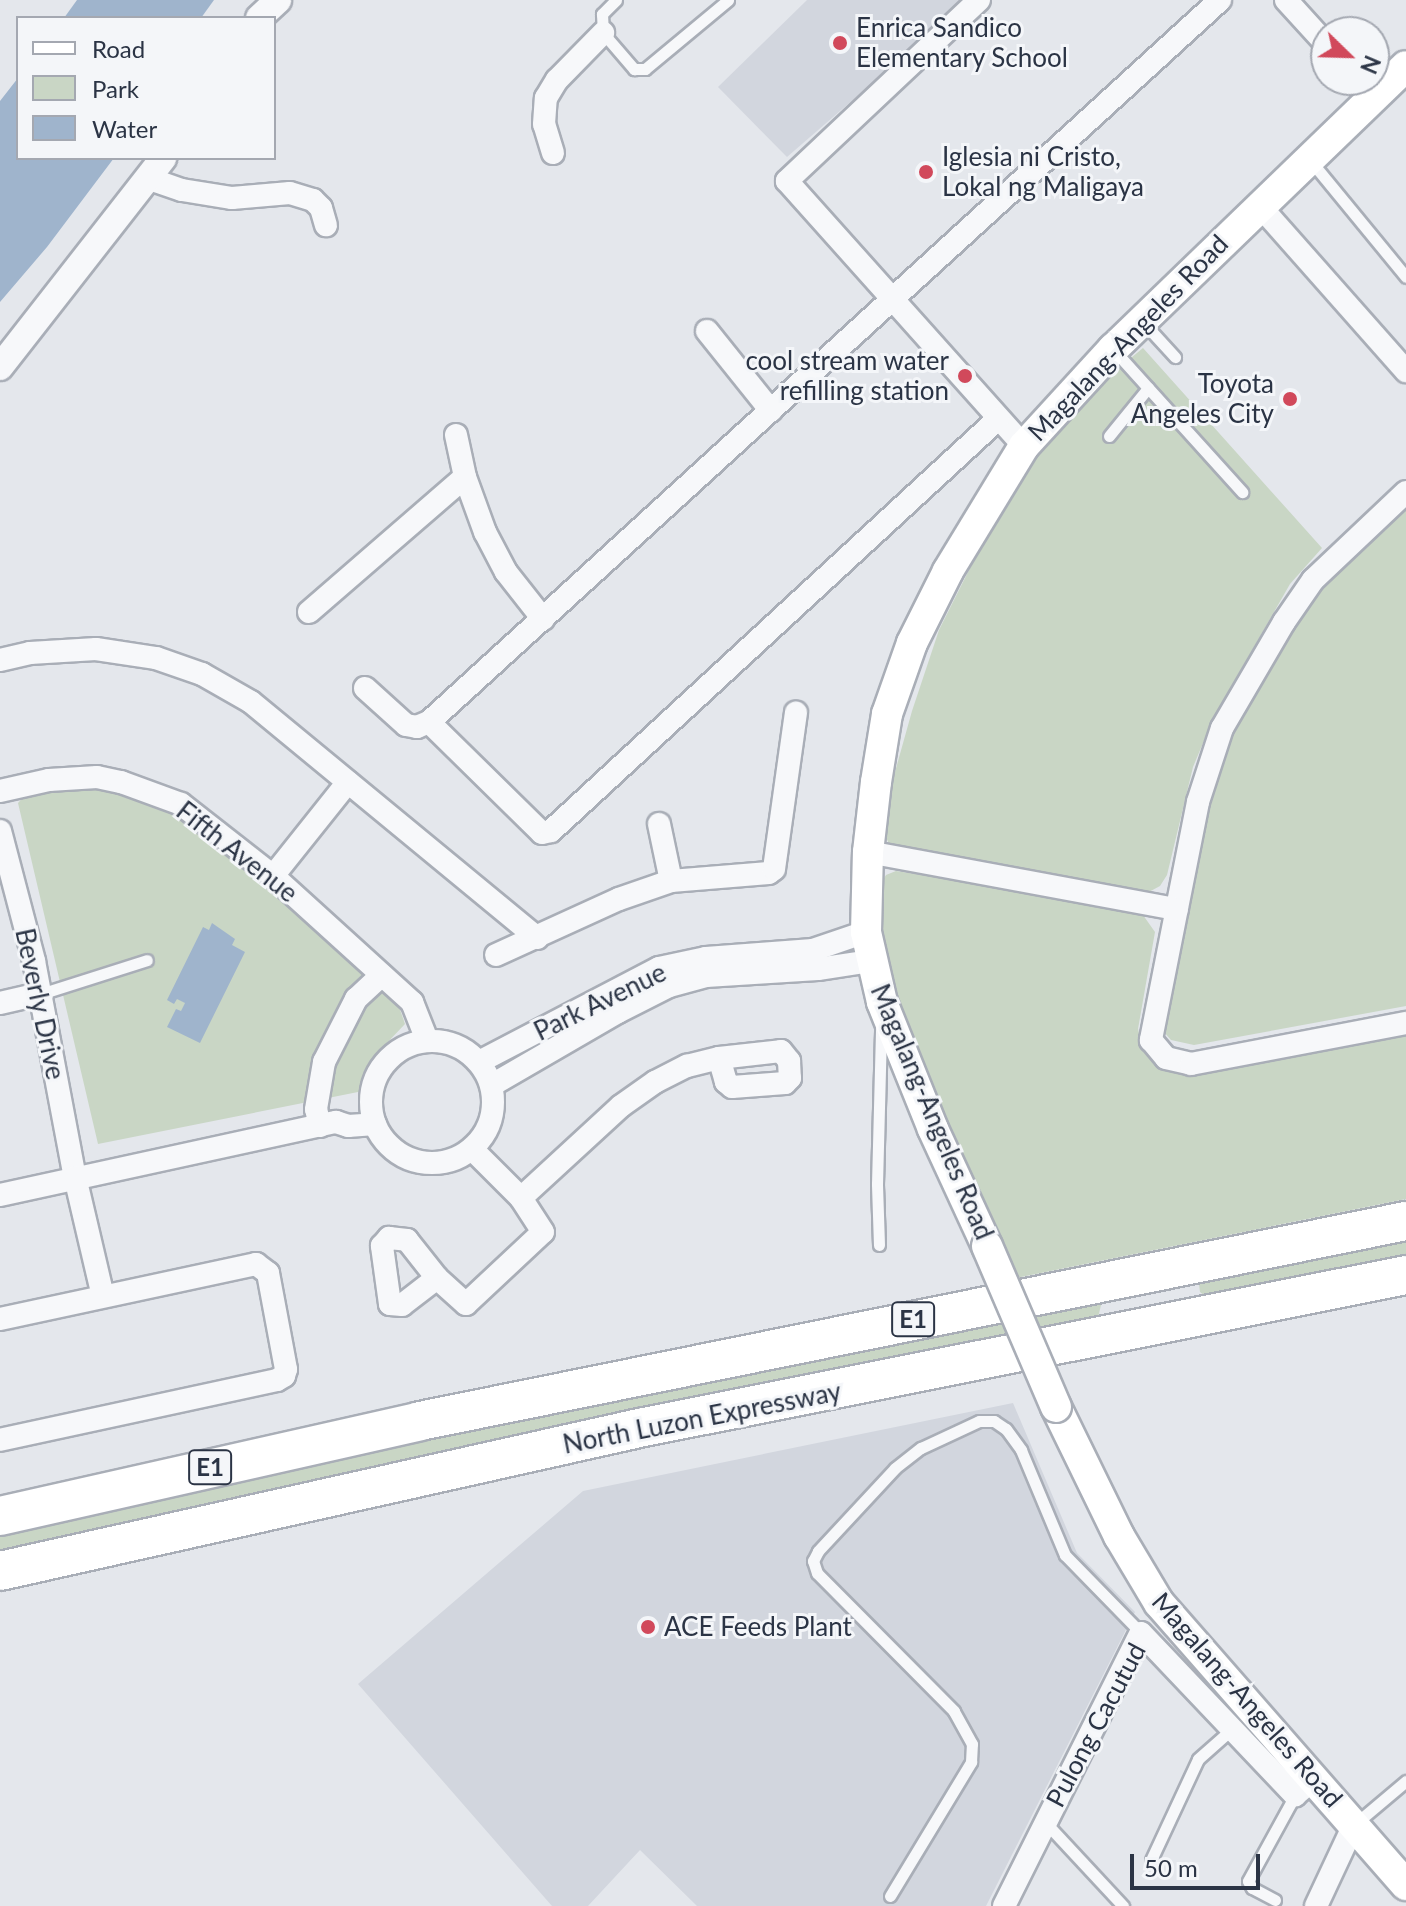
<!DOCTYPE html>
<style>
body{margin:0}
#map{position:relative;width:1406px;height:1906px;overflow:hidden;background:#e4e7ec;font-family:Lato,sans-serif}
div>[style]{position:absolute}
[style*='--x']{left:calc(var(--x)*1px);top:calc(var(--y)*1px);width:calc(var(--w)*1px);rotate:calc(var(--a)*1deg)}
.built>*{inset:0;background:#d2d6de}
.green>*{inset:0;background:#c9d6c5}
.water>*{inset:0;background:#9fb4cc}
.roads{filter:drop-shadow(2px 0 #a9aeb7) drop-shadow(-2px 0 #a9aeb7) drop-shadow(0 2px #a9aeb7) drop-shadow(0 -2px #a9aeb7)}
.service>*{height:11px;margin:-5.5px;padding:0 5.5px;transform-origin:5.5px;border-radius:5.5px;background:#f7f8fa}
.minor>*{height:22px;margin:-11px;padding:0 11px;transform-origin:11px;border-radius:11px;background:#f7f8fa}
.minor>.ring{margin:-11px;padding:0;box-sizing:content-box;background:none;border:22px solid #f7f8fa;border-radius:50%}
.tertiary>*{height:26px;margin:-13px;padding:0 13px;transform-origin:13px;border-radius:13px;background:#f7f8fa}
.secondary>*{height:30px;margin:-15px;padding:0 15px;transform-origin:15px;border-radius:15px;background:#fff}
.motorway>*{height:38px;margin:-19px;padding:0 19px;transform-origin:19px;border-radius:19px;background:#fff}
.bridges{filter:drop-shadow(2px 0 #a9aeb7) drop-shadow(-2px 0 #a9aeb7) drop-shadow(0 2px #a9aeb7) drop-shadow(0 -2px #a9aeb7)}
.secondary-bridge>*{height:30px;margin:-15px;padding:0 15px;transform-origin:15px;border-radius:15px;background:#fff}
.dots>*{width:22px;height:22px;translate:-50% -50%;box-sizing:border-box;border:4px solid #f4f6f9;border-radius:50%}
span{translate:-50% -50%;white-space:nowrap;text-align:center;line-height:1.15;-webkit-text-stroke:6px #f4f6f9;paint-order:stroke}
.shield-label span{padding:2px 6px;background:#f4f6f9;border:2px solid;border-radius:6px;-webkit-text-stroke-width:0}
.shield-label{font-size:24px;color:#2b3445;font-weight:700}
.poi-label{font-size:26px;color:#2b3445}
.left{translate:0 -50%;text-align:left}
.right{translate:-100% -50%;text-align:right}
.street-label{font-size:26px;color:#2b3445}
.legend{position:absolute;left:16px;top:16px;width:260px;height:144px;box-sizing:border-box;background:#f4f6f9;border:2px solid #a4a8b1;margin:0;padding:10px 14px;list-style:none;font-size:24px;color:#2b3445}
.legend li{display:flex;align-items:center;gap:16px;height:40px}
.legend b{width:40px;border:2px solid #a4a8b1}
.north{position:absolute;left:1310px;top:16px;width:80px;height:80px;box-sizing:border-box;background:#f4f6f9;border:2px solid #a4a8b1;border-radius:50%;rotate:113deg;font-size:22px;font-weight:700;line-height:32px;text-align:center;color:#2b3445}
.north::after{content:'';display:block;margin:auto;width:28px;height:36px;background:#d1495b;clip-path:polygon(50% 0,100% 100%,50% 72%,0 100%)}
.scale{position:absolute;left:1130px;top:1854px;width:130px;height:36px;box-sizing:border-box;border:4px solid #2b3445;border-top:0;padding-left:10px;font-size:24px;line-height:28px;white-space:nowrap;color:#2b3445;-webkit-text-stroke:6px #f4f6f9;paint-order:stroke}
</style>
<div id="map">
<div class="built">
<div style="clip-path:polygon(807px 0,968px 0,787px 157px,718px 87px)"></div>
<div style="clip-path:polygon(1013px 1403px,1077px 1553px,1135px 1612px,986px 1906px,697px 1906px,640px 1850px,588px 1906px,552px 1906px,358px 1684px,583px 1491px)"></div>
</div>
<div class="green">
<div style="clip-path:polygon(1143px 348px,1322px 548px,1290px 584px,1214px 717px,1193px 767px,1167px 875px,1160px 886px,1147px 893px,890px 846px,885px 835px,888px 797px,912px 711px,939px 630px,977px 554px,1021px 479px,1053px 436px,1114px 372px)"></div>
<div style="clip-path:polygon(1406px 510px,1406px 1006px,1194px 1045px,1171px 1040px,1164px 1032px,1162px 1019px,1192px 860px,1216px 769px,1250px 697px,1309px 604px,1343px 562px)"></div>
<div style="clip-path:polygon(108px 784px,190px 814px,395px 995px,405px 1024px,384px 1046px,372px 1085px,358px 1092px,98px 1144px,18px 803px,28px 792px)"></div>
<div style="clip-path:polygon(896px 871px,1105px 903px,1143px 915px,1155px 932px,1138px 1029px,1141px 1041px,1164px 1063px,1406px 1030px,1406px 1199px,1016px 1278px,914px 1045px,885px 960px,879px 917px,880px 885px,886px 875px)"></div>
<div style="clip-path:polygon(1406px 1233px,1406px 1264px,1206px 1297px,1200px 1292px,1199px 1284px,1205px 1275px)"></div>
<div style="clip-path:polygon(1094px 1298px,1101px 1305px,1097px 1322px,1042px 1336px,1029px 1306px)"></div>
<div style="clip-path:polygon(999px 1311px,1014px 1342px,0 1560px,0 1525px)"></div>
</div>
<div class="water">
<div style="clip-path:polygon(77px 0,214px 0,201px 18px,64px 18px)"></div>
<div style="clip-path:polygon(18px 78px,18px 158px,114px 158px,47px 247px,0 302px,0 101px)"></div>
<div style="clip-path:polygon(212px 923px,235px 939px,232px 945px,245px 952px,200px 1043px,167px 1027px,176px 1009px,181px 1011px,185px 1003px,177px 999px,174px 1004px,167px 1000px,203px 927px,209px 930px)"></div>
</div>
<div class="roads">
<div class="service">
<div style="--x:616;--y:0;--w:20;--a:135"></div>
<div style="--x:602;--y:14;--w:19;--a:87"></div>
<div style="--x:603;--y:33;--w:48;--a:49.3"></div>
<div style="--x:634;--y:69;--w:11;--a:0"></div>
<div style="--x:645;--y:69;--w:108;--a:-39.7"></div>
<div style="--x:1310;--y:160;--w:151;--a:50.6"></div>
<div style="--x:1142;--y:321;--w:49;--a:47.5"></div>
<div style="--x:1113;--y:349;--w:193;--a:47.9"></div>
<div style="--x:1109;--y:436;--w:62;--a:-50.9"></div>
<div style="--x:40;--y:994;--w:112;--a:-17.6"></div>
<div style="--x:879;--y:1245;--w:61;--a:-91.9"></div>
<div style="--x:877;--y:1184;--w:158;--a:-88.5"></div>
<div style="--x:1045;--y:1822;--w:115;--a:47.1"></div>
<div style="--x:1355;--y:1824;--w:67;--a:-40.1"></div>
<div style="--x:1151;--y:1860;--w:111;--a:-65"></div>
<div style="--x:1198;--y:1759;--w:45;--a:-41.4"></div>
<div style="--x:890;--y:1896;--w:157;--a:-58.8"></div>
<div style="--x:971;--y:1762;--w:18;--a:-87"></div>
<div style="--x:972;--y:1744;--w:38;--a:-119"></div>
<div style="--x:954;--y:1711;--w:194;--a:-134.8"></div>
<div style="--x:817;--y:1573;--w:13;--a:-108"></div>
<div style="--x:813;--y:1561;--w:11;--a:-63"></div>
<div style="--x:818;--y:1551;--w:113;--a:-47.1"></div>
<div style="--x:895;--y:1468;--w:33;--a:-38"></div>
<div style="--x:921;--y:1448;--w:64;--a:-25"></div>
<div style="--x:979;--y:1421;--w:15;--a:0"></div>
<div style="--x:994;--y:1421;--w:14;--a:34"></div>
<div style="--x:1006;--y:1429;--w:26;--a:54"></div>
<div style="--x:1021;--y:1450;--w:114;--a:67.3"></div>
<div style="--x:1065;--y:1555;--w:109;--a:45.7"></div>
<div style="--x:1275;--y:1900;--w:26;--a:-152"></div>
<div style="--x:1252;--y:1888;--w:8;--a:-120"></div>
<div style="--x:1248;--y:1881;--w:98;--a:-61.3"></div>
</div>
<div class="minor">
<div style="--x:979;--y:0;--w:264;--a:136.7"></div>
<div style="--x:787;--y:181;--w:356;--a:48.2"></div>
<div style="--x:1286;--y:0;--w:59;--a:47.7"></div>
<div style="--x:1359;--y:80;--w:23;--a:49"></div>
<div style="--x:553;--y:153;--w:30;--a:-107"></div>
<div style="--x:544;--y:124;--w:26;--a:-86"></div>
<div style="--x:546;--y:98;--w:21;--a:-59"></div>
<div style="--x:557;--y:80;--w:66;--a:-45.6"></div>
<div style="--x:147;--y:178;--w:37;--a:19"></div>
<div style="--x:182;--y:190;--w:51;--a:9.1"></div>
<div style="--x:232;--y:198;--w:58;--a:-4.9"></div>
<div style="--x:290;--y:193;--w:24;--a:17"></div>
<div style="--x:313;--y:200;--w:11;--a:45"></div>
<div style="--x:321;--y:208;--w:18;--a:74"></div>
<div style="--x:1259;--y:205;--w:222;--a:48.5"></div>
<div style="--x:707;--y:331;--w:102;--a:51.3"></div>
<div style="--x:456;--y:435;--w:43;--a:77.9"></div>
<div style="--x:465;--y:477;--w:59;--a:70"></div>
<div style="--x:485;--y:532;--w:45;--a:62.3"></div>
<div style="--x:506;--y:572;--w:60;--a:51.8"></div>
<div style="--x:1406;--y:492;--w:128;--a:136.6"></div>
<div style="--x:1313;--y:580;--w:51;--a:124.6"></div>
<div style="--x:1284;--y:622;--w:123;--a:120.3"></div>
<div style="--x:1222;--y:728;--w:78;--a:108"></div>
<div style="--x:1198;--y:802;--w:243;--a:101.2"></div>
<div style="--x:1151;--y:1040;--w:23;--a:50"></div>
<div style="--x:1166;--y:1058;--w:26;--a:13"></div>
<div style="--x:1191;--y:1064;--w:219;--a:-10.8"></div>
<div style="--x:309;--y:612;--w:206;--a:-40.9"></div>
<div style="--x:0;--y:660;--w:31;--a:-13"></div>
<div style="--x:30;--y:653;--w:66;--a:-3.5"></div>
<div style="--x:96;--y:649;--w:61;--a:8.5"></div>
<div style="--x:156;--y:658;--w:49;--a:19.2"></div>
<div style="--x:202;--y:674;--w:56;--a:29.7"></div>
<div style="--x:251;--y:702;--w:371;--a:39.5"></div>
<div style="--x:365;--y:688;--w:55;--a:42.1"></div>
<div style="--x:406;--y:725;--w:11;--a:10"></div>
<div style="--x:417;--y:727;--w:13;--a:-23"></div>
<div style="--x:429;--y:722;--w:1071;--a:-42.39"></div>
<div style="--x:429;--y:722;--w:158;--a:44.5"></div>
<div style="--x:542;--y:833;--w:9;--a:-13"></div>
<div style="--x:551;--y:831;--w:608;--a:-42.67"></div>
<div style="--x:0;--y:791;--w:50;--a:-12.7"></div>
<div style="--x:49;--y:780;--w:48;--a:-3.6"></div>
<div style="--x:97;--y:777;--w:25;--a:12"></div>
<div style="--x:121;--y:782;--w:64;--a:20.1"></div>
<div style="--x:181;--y:804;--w:117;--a:38"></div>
<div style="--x:273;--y:876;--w:188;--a:42.2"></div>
<div style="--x:412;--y:1002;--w:41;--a:68.5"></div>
<div style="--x:659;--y:824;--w:58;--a:78.1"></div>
<div style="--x:0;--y:831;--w:134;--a:75.3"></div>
<div style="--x:34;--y:961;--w:220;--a:79.3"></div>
<div style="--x:75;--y:1177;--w:122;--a:76.8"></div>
<div style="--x:868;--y:852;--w:314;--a:10.5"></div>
<div style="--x:273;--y:876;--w:120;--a:-51.4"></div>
<div style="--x:496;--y:955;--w:135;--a:-24.5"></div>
<div style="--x:619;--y:899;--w:55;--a:-19.1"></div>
<div style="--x:671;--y:881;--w:98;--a:-4.7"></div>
<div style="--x:769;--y:873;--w:6;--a:-39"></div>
<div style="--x:774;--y:869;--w:158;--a:-82"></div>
<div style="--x:0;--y:1003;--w:40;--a:-13"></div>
<div class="ring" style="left:371px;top:1041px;width:100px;height:100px"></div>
<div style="--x:479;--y:1062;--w:203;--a:-27.6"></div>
<div style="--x:659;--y:968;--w:48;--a:-12"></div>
<div style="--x:706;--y:958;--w:107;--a:-4.3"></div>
<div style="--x:813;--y:950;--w:56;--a:-18.8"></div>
<div style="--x:492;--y:1085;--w:146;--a:-30.1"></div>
<div style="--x:618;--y:1012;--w:57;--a:-27"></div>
<div style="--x:669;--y:986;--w:38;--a:-15"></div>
<div style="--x:706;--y:976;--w:112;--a:-3.6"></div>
<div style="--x:818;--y:969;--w:54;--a:-8.6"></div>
<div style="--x:320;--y:1126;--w:17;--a:-103"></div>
<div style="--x:316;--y:1109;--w:48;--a:-80.3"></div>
<div style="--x:324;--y:1062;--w:71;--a:-63.1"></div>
<div style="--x:356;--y:999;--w:35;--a:-43"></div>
<div style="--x:0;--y:1195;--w:344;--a:-12.3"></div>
<div style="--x:336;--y:1122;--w:13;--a:18"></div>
<div style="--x:348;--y:1126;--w:27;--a:-4"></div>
<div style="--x:521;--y:1198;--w:136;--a:-42.6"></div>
<div style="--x:621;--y:1106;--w:42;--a:-35.2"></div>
<div style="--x:655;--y:1082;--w:36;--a:-27"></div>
<div style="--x:687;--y:1066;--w:33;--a:-14"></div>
<div style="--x:719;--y:1058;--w:62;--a:-6.4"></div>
<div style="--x:781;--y:1051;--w:13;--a:51"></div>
<div style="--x:789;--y:1061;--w:17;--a:87"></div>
<div style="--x:790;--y:1078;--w:7;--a:135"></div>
<div style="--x:785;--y:1083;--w:53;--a:175.7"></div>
<div style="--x:732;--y:1087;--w:8;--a:-140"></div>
<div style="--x:726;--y:1082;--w:25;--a:-106"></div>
<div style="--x:437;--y:1278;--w:44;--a:142.4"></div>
<div style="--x:402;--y:1305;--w:12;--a:-175"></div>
<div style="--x:390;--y:1304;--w:59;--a:-97.9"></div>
<div style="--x:382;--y:1246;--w:11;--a:-49"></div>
<div style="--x:389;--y:1238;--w:18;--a:6"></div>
<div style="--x:407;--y:1240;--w:48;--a:51.7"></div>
<div style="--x:437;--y:1278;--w:39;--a:42"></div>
<div style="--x:466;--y:1304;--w:105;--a:-43.1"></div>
<div style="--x:543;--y:1232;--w:40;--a:-122.9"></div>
<div style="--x:521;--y:1198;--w:69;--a:-135"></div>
<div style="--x:0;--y:1319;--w:262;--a:-12.1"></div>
<div style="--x:256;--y:1264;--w:15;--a:37"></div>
<div style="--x:268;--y:1273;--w:98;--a:79.4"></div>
<div style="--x:286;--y:1369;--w:7;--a:106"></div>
<div style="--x:284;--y:1376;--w:8;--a:150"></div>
<div style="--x:277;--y:1380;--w:283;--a:167.8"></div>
<div style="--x:1004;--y:1906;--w:305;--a:-63.4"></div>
<div style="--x:1141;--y:1633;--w:224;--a:46.5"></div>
<div style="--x:1295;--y:1795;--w:25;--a:-40"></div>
<div style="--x:1316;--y:1906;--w:89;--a:-64.9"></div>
</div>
<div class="tertiary">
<div style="--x:259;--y:18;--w:26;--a:-43"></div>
<div style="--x:0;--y:367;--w:265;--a:-52"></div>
</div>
<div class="secondary">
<div style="--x:987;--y:1246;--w:129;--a:-114.8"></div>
<div style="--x:933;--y:1129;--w:137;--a:-111.9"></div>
<div style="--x:882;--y:1002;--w:72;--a:-102.9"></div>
<div style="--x:866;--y:932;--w:80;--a:-88.6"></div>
<div style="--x:868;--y:852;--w:70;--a:-83.5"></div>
<div style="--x:876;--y:782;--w:69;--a:-80.8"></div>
<div style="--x:887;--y:714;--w:75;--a:-70.6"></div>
<div style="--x:912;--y:643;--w:80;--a:-63.4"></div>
<div style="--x:948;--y:571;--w:146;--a:-58.7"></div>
<div style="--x:1024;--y:446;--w:132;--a:-47.5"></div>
<div style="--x:1113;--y:349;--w:407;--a:-44"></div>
<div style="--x:1056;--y:1407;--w:144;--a:64"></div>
<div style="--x:1119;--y:1536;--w:78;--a:59.2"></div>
<div style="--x:1159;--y:1603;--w:375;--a:48.8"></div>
</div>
<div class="motorway">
<div style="--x:0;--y:1516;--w:431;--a:-12.7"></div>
<div style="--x:420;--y:1421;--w:1006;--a:-11.47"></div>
<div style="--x:0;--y:1571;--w:655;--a:-12.61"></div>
<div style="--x:639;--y:1428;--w:782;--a:-11.28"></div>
</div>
</div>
<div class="bridges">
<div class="secondary-bridge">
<div style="--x:987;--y:1246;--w:175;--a:66.8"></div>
</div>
</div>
<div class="dots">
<div style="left:840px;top:43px;background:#d1495b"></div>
<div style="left:926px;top:172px;background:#d1495b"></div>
<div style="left:965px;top:376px;background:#d1495b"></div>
<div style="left:1290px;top:399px;background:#d1495b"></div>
<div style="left:648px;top:1627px;background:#d1495b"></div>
</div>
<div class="shield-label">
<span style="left:913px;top:1319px">E1</span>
<span style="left:210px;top:1467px">E1</span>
</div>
<div class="poi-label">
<span class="left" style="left:856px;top:43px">Enrica Sandico<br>Elementary School</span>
<span class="left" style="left:942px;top:172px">Iglesia ni Cristo,<br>Lokal ng Maligaya</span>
<span class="right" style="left:949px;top:376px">cool stream water<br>refilling station</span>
<span class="right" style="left:1274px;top:399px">Toyota<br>Angeles City</span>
<span class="left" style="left:664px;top:1627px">ACE Feeds Plant</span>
</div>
<div class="street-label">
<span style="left:1128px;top:338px;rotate:-46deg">Magalang-Angeles Road</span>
<span style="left:237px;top:852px;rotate:38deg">Fifth Avenue</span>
<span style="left:600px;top:1002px;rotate:-26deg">Park Avenue</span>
<span style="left:40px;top:1004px;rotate:78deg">Beverly Drive</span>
<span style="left:932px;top:1112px;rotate:67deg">Magalang-Angeles Road</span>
<span style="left:702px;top:1418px;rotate:-11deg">North Luzon Expressway</span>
<span style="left:1247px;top:1700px;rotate:49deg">Magalang-Angeles Road</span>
<span style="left:1096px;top:1725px;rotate:-62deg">Pulong Cacutud</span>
</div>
<ul class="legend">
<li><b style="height:10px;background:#fff"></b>Road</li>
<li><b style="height:22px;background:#c9d6c5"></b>Park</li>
<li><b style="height:22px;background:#9fb4cc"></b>Water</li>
</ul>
<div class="north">N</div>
<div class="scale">50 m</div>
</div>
